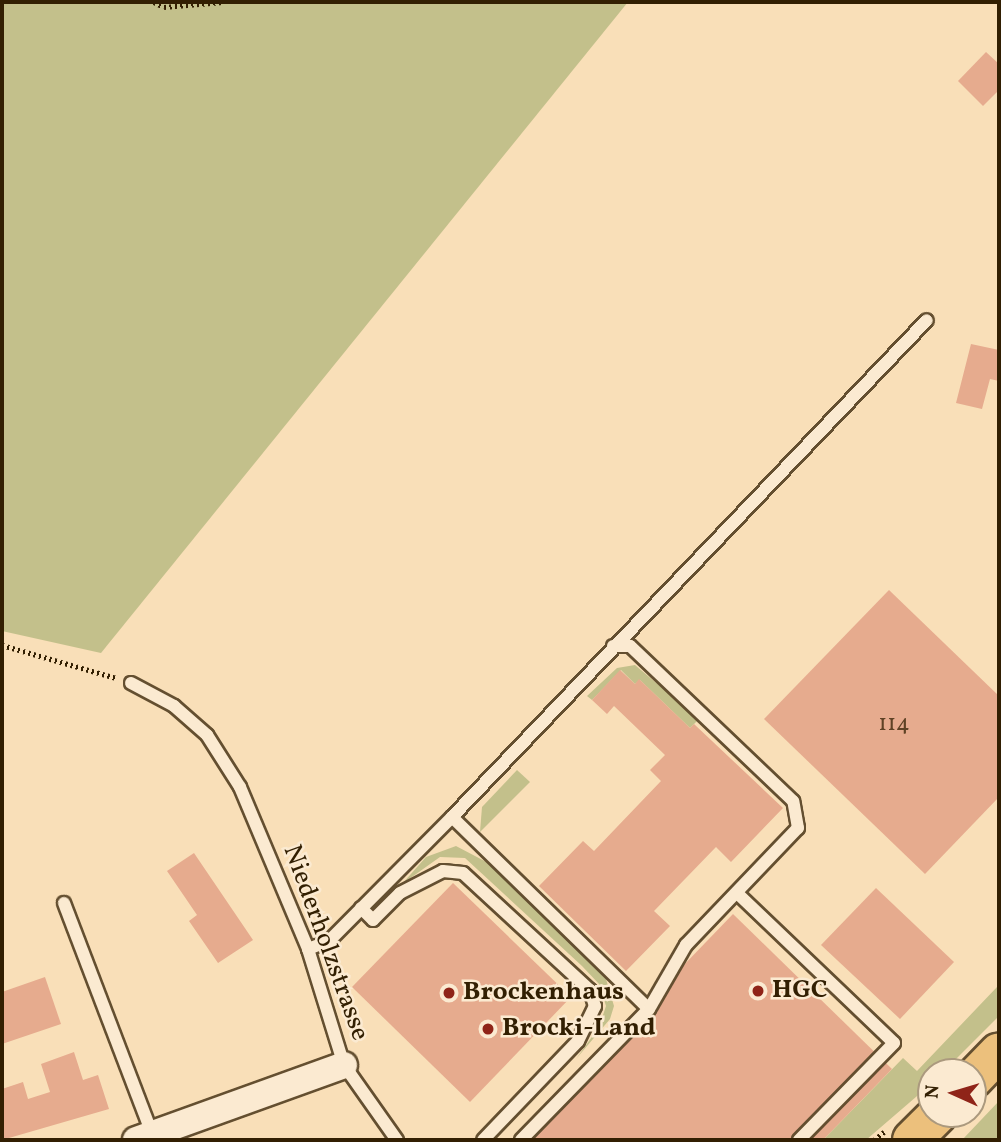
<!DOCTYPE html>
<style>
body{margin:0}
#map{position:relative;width:1001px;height:1142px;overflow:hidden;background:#f9dfb8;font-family:Vollkorn,serif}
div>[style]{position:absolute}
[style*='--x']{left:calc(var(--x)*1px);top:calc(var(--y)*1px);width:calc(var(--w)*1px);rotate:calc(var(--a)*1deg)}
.green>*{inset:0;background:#c3c08b}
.building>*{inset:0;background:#e6ab8e}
.path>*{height:4.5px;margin-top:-2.25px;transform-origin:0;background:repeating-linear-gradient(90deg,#321f02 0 2px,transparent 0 5.5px)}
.roads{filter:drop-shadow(2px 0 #644f30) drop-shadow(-2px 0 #644f30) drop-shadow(0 2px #644f30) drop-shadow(0 -2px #644f30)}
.service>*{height:12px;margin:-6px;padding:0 6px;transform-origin:6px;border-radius:6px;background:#fbead1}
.minor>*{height:26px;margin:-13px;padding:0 13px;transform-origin:13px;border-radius:13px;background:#fbead1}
.primary>*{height:38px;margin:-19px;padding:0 19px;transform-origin:19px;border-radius:19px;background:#ecc07c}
.dots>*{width:19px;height:19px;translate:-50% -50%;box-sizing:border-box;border:4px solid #fbead1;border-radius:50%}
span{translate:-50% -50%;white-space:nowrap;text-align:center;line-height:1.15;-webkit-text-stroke:5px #fbead1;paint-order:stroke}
.number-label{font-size:23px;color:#5f4225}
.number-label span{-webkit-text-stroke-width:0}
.street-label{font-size:26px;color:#321f02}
.poi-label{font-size:26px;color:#321f02;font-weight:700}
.left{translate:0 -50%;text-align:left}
.frame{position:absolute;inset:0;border:4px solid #321f02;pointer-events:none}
.north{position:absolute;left:917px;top:1058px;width:70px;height:70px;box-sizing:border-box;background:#fbead1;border:2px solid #ab997e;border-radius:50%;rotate:274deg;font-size:19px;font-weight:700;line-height:28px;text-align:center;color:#321f02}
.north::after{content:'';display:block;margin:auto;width:24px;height:32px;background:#8f2418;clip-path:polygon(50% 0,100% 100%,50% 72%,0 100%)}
</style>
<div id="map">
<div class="green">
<div style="clip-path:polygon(2px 2px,628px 2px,101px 653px,2px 631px)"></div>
<div style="clip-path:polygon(635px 665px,699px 719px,690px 728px,640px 680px,635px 684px,621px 670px,592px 700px,587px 696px,617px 668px)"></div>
<div style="clip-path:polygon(517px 770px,530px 782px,480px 832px,482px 807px)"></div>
<div style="clip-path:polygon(456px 846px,494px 866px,606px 979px,614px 1006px,610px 1019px,576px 1059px,599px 1027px,606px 1006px,599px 984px,582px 966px,465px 858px,440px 857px,402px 884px,426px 857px)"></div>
<div style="clip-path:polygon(997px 987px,999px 1016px,943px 1072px,931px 1072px,931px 1084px,866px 1140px,823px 1140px,903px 1058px,917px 1071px)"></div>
<div style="clip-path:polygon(999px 1101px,999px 1140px,962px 1140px)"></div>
</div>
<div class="building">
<div style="clip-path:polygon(986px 52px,999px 64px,999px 90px,983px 106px,958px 81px)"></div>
<div style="clip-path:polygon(971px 344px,999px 350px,999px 381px,990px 379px,982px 409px,956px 403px)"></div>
<div style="clip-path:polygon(889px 590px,999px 696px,999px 797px,925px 874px,764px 719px)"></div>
<div style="clip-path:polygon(620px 670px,635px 684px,639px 679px,690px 728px,694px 724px,783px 808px,731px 862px,716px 847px,654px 911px,670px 926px,626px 971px,539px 886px,583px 841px,594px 851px,661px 781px,650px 770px,665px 755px,614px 706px,607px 714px,592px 700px)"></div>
<div style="clip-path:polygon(194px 853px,253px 940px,218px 963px,189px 921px,197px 915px,167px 871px)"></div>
<div style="clip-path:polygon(453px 883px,571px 997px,470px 1102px,352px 987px)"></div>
<div style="clip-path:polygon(876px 888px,954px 962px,900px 1019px,821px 945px)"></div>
<div style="clip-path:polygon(733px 914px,892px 1069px,823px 1140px,528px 1140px,521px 1134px)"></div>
<div style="clip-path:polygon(45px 977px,61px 1024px,2px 1044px,2px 992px)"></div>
<div style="clip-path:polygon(74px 1052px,83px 1080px,98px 1075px,109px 1109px,2px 1140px,2px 1089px,23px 1082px,28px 1099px,50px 1092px,41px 1064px)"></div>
</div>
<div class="path">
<div style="--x:154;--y:2;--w:11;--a:27"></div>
<div style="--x:164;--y:7;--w:59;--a:-4.8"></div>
<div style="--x:2;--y:645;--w:119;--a:16.1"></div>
<div style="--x:874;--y:1140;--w:13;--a:-39"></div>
</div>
<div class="roads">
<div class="service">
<div style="--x:131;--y:683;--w:49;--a:28.1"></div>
<div style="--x:174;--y:706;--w:44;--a:41.3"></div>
<div style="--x:207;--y:735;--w:62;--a:57.6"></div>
<div style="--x:240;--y:787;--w:176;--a:67.2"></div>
<div style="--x:308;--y:949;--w:121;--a:72.8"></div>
<div style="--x:344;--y:1065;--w:92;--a:54.8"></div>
<div style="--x:452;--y:817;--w:275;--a:44.3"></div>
<div style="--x:737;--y:893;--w:217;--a:43.7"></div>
<div style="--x:894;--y:1043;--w:136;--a:134.4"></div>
<div style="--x:64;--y:903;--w:247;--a:69.1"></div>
<div style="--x:361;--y:908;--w:17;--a:45"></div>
<div style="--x:373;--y:920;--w:38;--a:-45"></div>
<div style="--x:400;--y:893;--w:48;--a:-27.1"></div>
<div style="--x:443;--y:871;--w:20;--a:6"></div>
<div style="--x:463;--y:873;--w:173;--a:42.7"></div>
<div style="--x:590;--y:990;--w:17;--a:73"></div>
<div style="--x:595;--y:1006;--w:39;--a:116"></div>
<div style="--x:578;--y:1041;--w:137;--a:133.8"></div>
<div style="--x:308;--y:949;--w:22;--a:-21"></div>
<div style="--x:329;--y:941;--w:175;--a:-45.2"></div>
<div style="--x:452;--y:817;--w:687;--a:-46.3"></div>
<div style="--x:521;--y:1140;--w:183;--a:-45.7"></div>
<div style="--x:649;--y:1009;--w:74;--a:-60"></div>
<div style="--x:686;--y:945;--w:162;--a:-46.3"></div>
<div style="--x:798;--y:828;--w:27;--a:-100"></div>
<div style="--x:793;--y:801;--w:225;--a:-136.4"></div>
<div style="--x:630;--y:646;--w:17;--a:180"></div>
</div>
<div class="minor">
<div style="--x:136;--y:1140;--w:221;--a:-19.8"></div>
</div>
<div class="primary">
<div style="--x:973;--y:1079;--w:37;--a:-46"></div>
<div style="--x:912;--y:1140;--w:37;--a:-45"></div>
</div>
</div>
<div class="dots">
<div style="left:758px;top:991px;background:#8f2418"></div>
<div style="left:449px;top:993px;background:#8f2418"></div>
<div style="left:488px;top:1029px;background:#8f2418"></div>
</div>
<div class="number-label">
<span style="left:894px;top:724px">114</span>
</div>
<div class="street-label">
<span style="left:325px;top:943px;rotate:70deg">Niederholzstrasse</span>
</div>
<div class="poi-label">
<span class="left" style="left:772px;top:991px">HGC</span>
<span class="left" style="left:463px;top:993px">Brockenhaus</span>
<span class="left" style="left:502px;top:1029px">Brocki-Land</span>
</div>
<div class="frame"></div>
<div class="north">N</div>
</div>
